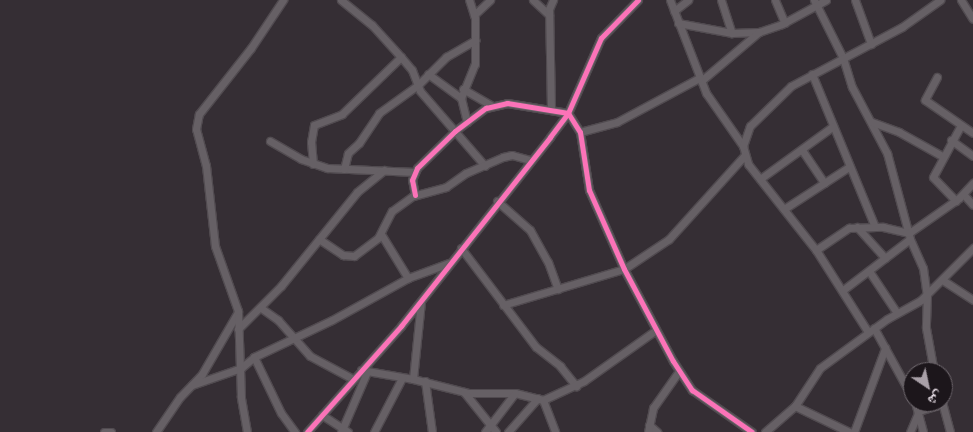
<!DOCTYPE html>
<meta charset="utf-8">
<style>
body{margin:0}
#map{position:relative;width:973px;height:432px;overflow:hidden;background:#352e34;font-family:"DM Sans","Noto Naskh Arabic",sans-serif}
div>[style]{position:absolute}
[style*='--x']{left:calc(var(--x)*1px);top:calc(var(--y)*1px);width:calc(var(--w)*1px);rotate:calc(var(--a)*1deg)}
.roads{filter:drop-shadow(1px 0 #514b50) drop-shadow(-1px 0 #514b50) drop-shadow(0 1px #514b50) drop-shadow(0 -1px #514b50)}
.street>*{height:7px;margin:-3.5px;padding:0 3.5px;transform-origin:3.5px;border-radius:3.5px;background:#666065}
.cycleway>*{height:5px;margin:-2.5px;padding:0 2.5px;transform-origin:2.5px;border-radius:2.5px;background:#fb73b8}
span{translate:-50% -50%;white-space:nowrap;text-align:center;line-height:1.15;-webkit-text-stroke:5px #1c161b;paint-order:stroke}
.north{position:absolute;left:903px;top:362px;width:50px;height:50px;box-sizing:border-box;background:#1c161b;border:1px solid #6d666c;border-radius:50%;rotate:146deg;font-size:14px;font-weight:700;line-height:20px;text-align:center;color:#e7dee6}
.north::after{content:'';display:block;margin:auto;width:18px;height:22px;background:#a9a0a8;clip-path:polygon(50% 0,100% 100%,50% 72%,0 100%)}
</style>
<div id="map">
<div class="roads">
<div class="street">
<div style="--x:341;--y:0;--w:40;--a:39"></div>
<div style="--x:372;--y:25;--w:43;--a:47.8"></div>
<div style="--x:401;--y:57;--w:17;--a:50"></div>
<div style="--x:412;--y:70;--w:22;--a:69"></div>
<div style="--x:420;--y:91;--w:99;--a:49.1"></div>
<div style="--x:533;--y:0;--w:22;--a:43"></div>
<div style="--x:670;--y:0;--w:100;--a:68.8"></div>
<div style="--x:706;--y:93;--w:65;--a:55.1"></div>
<div style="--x:743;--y:146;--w:19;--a:74"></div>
<div style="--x:748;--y:164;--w:110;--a:51.7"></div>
<div style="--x:816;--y:250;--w:97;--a:57.6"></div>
<div style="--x:721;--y:0;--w:35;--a:72"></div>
<div style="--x:775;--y:0;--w:25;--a:67"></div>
<div style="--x:814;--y:0;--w:65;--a:63.4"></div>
<div style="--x:843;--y:58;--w:30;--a:73"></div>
<div style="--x:852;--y:87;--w:75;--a:62.1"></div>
<div style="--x:887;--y:153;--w:89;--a:75"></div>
<div style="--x:910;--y:239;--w:32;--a:66"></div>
<div style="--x:923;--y:268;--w:27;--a:82"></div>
<div style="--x:927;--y:295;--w:33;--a:92"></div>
<div style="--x:926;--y:328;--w:45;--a:79.7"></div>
<div style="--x:855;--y:0;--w:47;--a:70"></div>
<div style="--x:961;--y:0;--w:22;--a:58"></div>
<div style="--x:674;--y:11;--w:18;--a:-38"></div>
<div style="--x:474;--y:15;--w:22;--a:-43"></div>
<div style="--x:678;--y:23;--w:55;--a:10.5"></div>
<div style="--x:732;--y:33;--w:27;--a:-2"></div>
<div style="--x:759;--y:32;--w:24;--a:-19"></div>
<div style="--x:782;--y:24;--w:50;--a:-28.6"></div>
<div style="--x:428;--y:74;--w:41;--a:36"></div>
<div style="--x:812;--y:74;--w:165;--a:67.6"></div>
<div style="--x:937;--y:77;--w:26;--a:118"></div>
<div style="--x:925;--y:100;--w:58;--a:34.5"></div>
<div style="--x:701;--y:81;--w:76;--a:-40.2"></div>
<div style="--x:463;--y:89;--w:32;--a:30"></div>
<div style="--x:551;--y:109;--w:100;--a:-91.1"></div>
<div style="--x:549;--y:9;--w:10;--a:-66"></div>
<div style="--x:467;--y:122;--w:25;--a:-104"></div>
<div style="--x:461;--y:98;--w:37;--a:-68"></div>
<div style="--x:475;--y:64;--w:46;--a:-90"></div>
<div style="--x:475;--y:18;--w:19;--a:-108"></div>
<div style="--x:872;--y:122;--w:29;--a:20"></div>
<div style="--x:899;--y:132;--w:49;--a:29.2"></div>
<div style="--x:580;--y:132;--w:38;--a:-15"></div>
<div style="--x:617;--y:122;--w:93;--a:-28.2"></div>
<div style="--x:951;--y:140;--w:27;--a:36"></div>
<div style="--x:270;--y:141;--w:36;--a:30"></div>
<div style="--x:301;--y:159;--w:28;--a:19"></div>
<div style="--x:327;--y:168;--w:88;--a:2.6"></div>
<div style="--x:743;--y:146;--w:21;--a:-71"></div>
<div style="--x:750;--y:126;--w:57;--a:-44.3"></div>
<div style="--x:791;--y:86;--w:126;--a:-28"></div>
<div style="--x:902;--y:27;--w:47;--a:-35.4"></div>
<div style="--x:802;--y:150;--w:40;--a:56"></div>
<div style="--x:313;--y:164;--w:22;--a:-95"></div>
<div style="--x:311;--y:142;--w:17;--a:-80"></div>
<div style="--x:314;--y:125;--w:30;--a:-21"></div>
<div style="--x:342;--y:114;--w:82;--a:-44"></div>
<div style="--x:344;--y:169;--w:16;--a:-76"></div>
<div style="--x:348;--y:153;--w:15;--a:-42"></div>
<div style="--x:359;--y:143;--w:36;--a:-56"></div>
<div style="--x:379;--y:113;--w:48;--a:-35.7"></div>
<div style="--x:418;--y:85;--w:40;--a:-45"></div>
<div style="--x:446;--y:57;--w:34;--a:-30"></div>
<div style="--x:760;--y:179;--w:89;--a:-35.8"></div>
<div style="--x:415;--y:195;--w:15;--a:-101"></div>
<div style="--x:412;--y:180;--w:13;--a:-67"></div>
<div style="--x:417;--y:168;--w:53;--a:-44.2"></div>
<div style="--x:455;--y:131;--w:39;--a:-37"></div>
<div style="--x:486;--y:108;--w:22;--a:-13"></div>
<div style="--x:507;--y:103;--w:62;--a:9.3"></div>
<div style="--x:568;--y:113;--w:22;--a:58"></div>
<div style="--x:580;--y:132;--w:59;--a:81.2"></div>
<div style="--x:589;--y:190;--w:86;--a:66.1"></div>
<div style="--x:624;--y:269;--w:104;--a:62"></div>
<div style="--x:673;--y:361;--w:35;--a:57"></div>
<div style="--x:692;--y:390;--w:73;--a:35"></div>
<div style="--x:964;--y:195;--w:13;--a:48"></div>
<div style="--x:497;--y:201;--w:44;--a:41.3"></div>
<div style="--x:530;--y:230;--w:37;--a:61"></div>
<div style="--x:548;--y:262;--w:29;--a:70"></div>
<div style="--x:956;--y:201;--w:33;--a:-134"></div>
<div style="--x:933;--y:177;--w:59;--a:-61.7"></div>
<div style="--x:784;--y:209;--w:77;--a:-32.9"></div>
<div style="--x:857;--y:227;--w:42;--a:47.9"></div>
<div style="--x:381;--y:234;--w:52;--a:58.5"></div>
<div style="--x:319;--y:239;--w:29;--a:34"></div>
<div style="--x:343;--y:255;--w:11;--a:5"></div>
<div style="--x:354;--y:256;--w:30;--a:-37"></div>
<div style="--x:378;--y:238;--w:30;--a:-63"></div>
<div style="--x:392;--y:211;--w:26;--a:-36"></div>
<div style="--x:413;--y:196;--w:34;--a:-15"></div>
<div style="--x:446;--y:187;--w:24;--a:-35"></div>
<div style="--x:466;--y:173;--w:40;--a:-23.4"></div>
<div style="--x:503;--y:157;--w:9;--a:-13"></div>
<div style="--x:512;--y:155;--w:18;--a:16"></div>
<div style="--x:461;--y:248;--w:124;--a:52.9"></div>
<div style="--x:536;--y:347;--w:31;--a:38"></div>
<div style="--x:560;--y:366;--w:26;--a:51"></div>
<div style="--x:816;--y:250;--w:40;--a:-34"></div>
<div style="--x:849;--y:228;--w:34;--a:-2"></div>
<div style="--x:883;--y:227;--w:27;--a:13"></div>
<div style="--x:909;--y:233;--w:61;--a:-35"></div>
<div style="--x:959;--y:198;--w:21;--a:-47"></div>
<div style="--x:869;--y:271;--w:50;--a:56.3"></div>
<div style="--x:944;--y:281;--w:35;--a:33"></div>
<div style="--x:843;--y:290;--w:84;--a:-37.3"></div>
<div style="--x:503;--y:305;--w:126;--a:-16.6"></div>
<div style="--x:624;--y:269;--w:54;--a:-33.7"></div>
<div style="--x:669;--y:239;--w:113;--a:-47.9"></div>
<div style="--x:261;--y:308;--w:21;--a:35"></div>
<div style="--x:278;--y:320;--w:48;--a:48.4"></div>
<div style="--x:310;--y:356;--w:49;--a:28.1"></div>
<div style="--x:874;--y:328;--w:81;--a:61.2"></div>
<div style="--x:238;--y:329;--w:61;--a:-45"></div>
<div style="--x:281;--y:286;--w:121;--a:-51"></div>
<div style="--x:357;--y:192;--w:35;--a:-39"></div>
<div style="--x:254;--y:357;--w:86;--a:-25.4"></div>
<div style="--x:332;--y:320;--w:87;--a:-28.9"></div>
<div style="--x:408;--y:278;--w:44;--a:-20.1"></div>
<div style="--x:361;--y:370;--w:53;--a:9.8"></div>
<div style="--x:413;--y:379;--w:58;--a:14"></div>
<div style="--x:469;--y:393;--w:46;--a:0"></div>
<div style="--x:515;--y:393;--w:29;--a:14"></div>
<div style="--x:543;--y:400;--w:45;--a:-24.9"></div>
<div style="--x:584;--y:381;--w:88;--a:-35.3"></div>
<div style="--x:413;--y:379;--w:78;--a:-84.1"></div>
<div style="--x:425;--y:381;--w:51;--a:82.2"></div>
<div style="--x:192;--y:385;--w:52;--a:-19.1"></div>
<div style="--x:241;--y:368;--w:17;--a:-40"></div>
<div style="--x:254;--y:357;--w:62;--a:64.3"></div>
<div style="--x:281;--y:413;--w:24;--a:54"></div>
<div style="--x:464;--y:392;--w:51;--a:51.3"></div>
<div style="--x:543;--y:400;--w:34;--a:69"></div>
<div style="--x:915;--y:402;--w:31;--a:75"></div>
<div style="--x:942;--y:402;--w:31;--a:75"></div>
<div style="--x:795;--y:406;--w:60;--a:25.7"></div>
<div style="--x:322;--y:415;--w:31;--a:33"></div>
<div style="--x:649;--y:425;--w:11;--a:41"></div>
<div style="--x:104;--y:432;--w:7;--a:0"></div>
<div style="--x:156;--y:432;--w:42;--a:-55.6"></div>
<div style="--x:180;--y:397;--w:32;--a:-46"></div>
<div style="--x:202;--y:374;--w:72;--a:-59.9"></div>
<div style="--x:247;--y:432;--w:36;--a:-100"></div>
<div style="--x:241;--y:397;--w:86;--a:-92"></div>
<div style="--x:238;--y:311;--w:69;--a:-109.5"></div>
<div style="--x:215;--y:246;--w:81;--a:-96.4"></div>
<div style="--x:206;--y:166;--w:38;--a:-105"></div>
<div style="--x:196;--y:129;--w:15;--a:-79"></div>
<div style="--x:199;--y:114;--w:84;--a:-51.8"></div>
<div style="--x:251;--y:48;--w:58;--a:-56.3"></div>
<div style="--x:307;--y:432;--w:142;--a:-48.4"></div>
<div style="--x:401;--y:326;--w:241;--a:-51.7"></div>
<div style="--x:550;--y:137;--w:30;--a:-53"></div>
<div style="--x:568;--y:113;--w:82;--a:-66.3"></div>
<div style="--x:601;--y:38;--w:53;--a:-45.8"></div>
<div style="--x:341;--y:432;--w:65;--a:-66.6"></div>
<div style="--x:374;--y:432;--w:61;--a:-62.6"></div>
<div style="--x:485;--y:432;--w:49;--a:-52.4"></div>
<div style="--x:508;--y:432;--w:45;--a:-48.6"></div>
<div style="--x:648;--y:432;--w:25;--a:-78"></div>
<div style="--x:653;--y:408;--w:45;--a:-54.9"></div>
<div style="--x:765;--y:432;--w:40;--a:-41"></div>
<div style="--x:795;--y:406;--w:45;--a:-56.7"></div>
<div style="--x:820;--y:368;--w:83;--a:-36.2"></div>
<div style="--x:887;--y:319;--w:39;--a:-29"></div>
<div style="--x:921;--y:300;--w:74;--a:-45"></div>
<div style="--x:854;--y:432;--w:90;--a:-69.7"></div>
<div style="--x:910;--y:432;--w:23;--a:-67"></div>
<div style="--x:919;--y:411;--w:24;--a:-17"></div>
</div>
</div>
<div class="cycleway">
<div style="--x:415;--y:195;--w:15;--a:-101"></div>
<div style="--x:412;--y:180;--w:13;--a:-67"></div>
<div style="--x:417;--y:168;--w:53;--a:-44.2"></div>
<div style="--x:455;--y:131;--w:39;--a:-37"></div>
<div style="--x:486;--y:108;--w:22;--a:-13"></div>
<div style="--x:507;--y:103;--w:62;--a:9.3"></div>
<div style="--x:568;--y:113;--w:22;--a:58"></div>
<div style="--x:580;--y:132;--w:59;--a:81.2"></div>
<div style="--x:589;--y:190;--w:86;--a:66.1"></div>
<div style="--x:624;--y:269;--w:104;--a:62"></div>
<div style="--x:673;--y:361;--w:35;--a:57"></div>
<div style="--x:692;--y:390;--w:73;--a:35"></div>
<div style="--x:307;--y:432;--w:142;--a:-48.4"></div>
<div style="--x:401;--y:326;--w:241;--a:-51.7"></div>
<div style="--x:550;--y:137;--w:30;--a:-53"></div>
<div style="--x:568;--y:113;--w:82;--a:-66.3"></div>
<div style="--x:601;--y:38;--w:53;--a:-45.8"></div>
</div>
<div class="north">ش</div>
</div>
